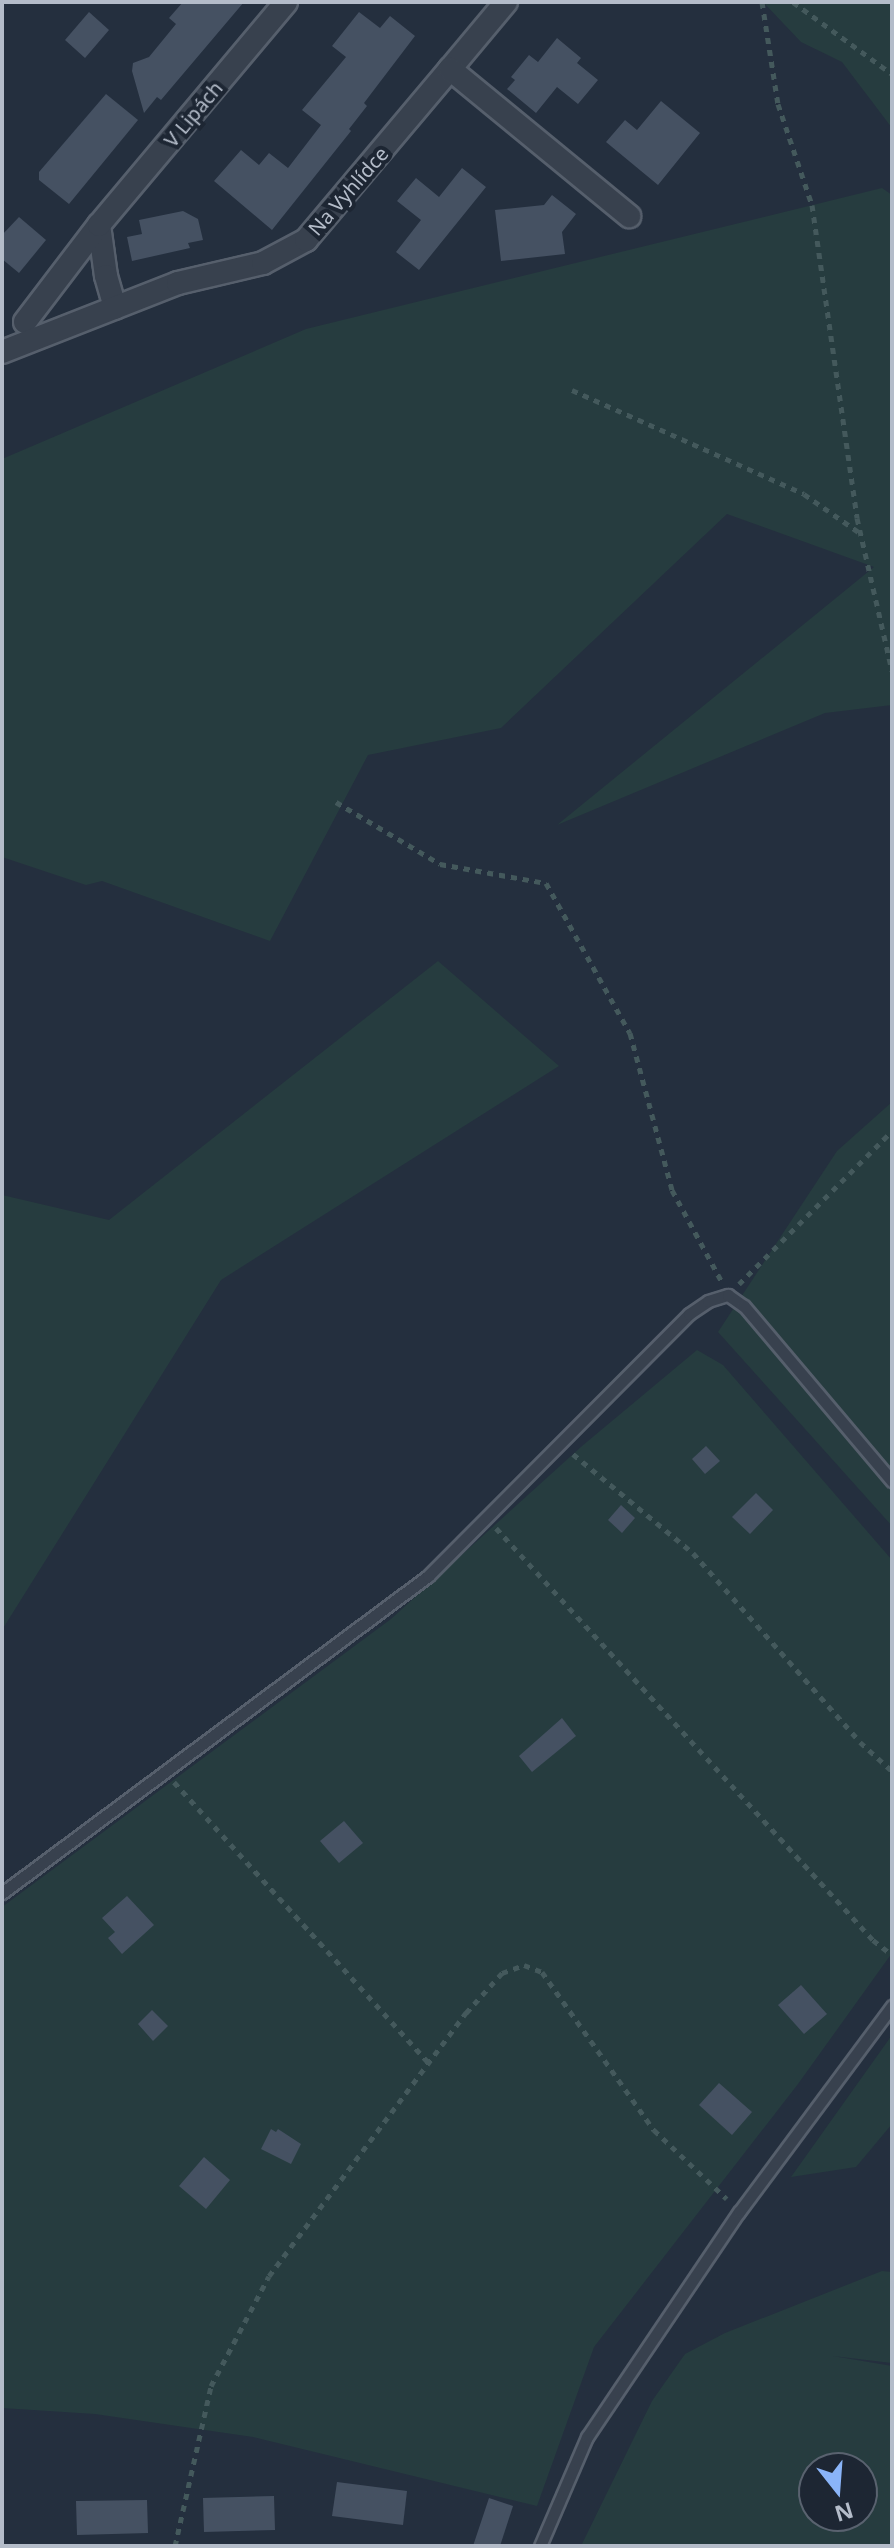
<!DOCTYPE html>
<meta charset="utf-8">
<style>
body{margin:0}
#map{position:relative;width:894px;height:2548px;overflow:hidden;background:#242f3e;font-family:"Noto Sans",sans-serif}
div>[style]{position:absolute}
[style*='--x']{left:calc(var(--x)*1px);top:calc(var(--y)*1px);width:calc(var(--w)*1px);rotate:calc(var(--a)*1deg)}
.green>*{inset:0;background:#263c3f}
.building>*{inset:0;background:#455162}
.path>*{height:5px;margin-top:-2.5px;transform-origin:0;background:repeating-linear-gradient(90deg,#44595c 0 6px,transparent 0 12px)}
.roads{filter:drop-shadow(2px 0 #565f6c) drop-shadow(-2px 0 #565f6c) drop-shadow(0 2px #565f6c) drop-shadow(0 -2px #565f6c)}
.service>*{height:11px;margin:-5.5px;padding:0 5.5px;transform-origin:5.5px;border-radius:5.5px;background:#38414e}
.minor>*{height:22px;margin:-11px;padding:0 11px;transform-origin:11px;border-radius:11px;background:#38414e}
span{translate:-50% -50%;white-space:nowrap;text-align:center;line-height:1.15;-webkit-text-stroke:8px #1d2633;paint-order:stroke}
.street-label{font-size:20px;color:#b4bcc9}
.frame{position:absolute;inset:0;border:4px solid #b4bcc9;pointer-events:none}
.north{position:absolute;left:798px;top:2452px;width:80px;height:80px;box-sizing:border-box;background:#1d2633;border:2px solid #59626f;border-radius:50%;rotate:163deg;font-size:22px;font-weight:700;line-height:32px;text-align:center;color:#b4bcc9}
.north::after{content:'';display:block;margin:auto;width:28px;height:36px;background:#8ab4f8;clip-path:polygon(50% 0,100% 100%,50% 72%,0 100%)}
</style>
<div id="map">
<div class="green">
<div style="clip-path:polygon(763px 2px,892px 2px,892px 128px,842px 62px,801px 42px)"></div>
<div style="clip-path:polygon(882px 188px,892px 195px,892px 705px,825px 713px,557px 825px,874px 567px,727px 514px,501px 728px,368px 755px,270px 941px,102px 881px,86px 885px,2px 857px,2px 459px,306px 329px)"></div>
<div style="clip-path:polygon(438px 961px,559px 1066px,221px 1280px,2px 1630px,2px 1195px,109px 1220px)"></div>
<div style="clip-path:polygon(892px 1102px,892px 1526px,718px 1332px,837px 1151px)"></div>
<div style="clip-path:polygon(697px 1350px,723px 1365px,892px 1560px,892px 1953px,798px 2084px,594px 2347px,537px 2506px,253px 2437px,95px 2414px,2px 2408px,2px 1907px,391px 1619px,582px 1446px)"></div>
<div style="clip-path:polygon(892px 2035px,892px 2124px,856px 2167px,791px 2177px)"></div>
<div style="clip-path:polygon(evenodd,882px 2271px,892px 2272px,892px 2363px,833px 2356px,892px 2366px,892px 2546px,581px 2546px,652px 2401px,685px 2354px,725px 2333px,882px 2271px,814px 2468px,862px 2468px,862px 2516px,814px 2516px,814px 2468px)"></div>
</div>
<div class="building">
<div style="clip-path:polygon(183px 2px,244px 2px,161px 100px,157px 97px,144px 113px,132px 71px,133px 63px,149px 57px,176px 24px,169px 18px)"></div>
<div style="clip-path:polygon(89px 12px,109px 30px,85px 58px,65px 40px)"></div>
<div style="clip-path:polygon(359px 12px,380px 28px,390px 16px,415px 36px,364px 103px,367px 106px,349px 129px,351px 131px,272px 230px,214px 181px,241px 150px,259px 165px,269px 153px,288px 168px,321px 125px,302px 110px,346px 57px,332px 46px)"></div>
<div style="clip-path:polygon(557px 38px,581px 58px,577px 63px,598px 80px,578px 104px,557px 87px,536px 113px,507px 89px,515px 80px,511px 77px,529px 55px,538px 62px)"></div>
<div style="clip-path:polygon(106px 94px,138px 120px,69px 204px,39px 180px,39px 172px)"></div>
<div style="clip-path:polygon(661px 101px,700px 133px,658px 185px,606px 142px,625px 120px,637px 130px)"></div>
<div style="clip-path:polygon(462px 168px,486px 187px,419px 270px,396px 252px,421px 220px,397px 201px,416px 178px,439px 197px)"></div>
<div style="clip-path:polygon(552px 195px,576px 214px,562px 232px,565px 254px,501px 261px,495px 210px,544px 205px)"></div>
<div style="clip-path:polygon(183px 211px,198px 219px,203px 240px,188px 243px,190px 248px,132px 261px,127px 237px,142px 234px,139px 220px)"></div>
<div style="clip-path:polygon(19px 217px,46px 240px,19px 273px,2px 259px,2px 235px)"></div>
<div style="clip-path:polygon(706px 1446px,720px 1461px,705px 1474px,692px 1459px)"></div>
<div style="clip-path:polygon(756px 1493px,773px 1510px,750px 1534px,732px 1517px)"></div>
<div style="clip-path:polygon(621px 1505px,635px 1518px,622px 1533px,608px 1520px)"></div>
<div style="clip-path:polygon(562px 1718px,576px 1736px,532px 1772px,519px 1756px)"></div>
<div style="clip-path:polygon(344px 1821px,363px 1843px,339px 1863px,320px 1841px)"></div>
<div style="clip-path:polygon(127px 1896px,154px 1925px,122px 1954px,108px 1938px,115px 1932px,102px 1918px)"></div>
<div style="clip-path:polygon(801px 1985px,827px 2014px,804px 2034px,778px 2005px)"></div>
<div style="clip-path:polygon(152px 2010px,168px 2026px,153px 2041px,138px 2024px)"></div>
<div style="clip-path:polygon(719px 2083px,752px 2112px,732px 2135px,699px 2105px)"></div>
<div style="clip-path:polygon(271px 2129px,276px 2132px,278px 2129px,301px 2144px,291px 2164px,261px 2149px)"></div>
<div style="clip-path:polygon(204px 2157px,230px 2180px,206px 2209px,179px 2186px)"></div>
<div style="clip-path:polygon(337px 2482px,407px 2491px,403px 2525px,332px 2516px)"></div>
<div style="clip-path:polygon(274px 2496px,275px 2530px,204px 2532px,203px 2498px)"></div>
<div style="clip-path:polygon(489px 2498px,513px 2506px,500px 2546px,473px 2546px)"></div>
<div style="clip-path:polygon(147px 2500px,148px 2533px,77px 2535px,76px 2501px)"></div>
</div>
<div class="path">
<div style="--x:762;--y:2;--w:103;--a:81.1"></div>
<div style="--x:778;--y:104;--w:107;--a:71.4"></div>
<div style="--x:812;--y:205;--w:316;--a:81.8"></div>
<div style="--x:857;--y:518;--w:157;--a:77.1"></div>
<div style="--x:793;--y:2;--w:122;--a:36"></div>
<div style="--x:572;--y:390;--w:254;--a:24.1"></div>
<div style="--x:804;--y:494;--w:68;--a:34.9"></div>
<div style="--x:336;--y:802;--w:121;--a:30.8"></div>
<div style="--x:440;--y:864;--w:108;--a:10.2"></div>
<div style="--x:546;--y:883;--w:172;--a:60.8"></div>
<div style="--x:630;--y:1033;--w:163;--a:75"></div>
<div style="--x:672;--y:1190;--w:105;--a:61.5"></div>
<div style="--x:739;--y:1284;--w:216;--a:-45"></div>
<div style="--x:573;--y:1454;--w:156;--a:39.5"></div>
<div style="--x:693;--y:1553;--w:252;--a:48.5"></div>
<div style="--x:860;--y:1742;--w:43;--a:42.2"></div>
<div style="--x:496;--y:1528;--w:558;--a:47.54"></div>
<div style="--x:873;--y:1940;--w:24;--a:38"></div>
<div style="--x:174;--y:1782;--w:379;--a:47.8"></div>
<div style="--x:175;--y:2546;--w:164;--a:-77.3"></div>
<div style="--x:211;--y:2386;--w:124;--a:-62.2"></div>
<div style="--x:269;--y:2276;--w:329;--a:-53.2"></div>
<div style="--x:466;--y:2013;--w:54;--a:-48"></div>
<div style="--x:502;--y:1973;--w:23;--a:-20"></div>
<div style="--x:524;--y:1965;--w:19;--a:21"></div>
<div style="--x:542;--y:1972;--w:194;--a:54.7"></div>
<div style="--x:654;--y:2130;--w:100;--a:43.4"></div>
</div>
<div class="roads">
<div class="service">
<div style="--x:2;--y:1893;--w:531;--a:-36.65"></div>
<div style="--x:428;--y:1576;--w:370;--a:-45.1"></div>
<div style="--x:689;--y:1314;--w:23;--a:-34"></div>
<div style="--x:708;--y:1301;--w:21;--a:-17"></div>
<div style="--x:728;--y:1295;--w:19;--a:35"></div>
<div style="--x:744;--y:1306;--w:229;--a:49.8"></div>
<div style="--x:540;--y:2546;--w:119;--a:-66.7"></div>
<div style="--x:587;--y:2437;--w:272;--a:-56"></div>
<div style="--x:739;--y:2212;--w:257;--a:-53.4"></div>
</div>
<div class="minor">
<div style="--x:450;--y:69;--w:87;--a:-50.1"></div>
<div style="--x:99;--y:225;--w:51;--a:82.2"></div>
<div style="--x:106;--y:276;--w:33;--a:74"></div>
<div style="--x:25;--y:322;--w:122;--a:-52.7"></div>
<div style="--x:99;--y:225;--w:291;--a:-50"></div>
<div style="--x:2;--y:352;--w:189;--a:-21.4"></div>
<div style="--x:178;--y:283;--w:87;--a:-13.2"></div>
<div style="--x:263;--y:263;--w:49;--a:-28.1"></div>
<div style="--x:306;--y:240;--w:224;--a:-49.9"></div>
<div style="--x:450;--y:69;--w:232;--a:39.4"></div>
</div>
</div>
<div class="street-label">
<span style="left:193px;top:114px;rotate:-50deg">V Lipách</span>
<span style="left:348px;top:191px;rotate:-49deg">Na Vyhlídce</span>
</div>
<div class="frame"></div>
<div class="north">N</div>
</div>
